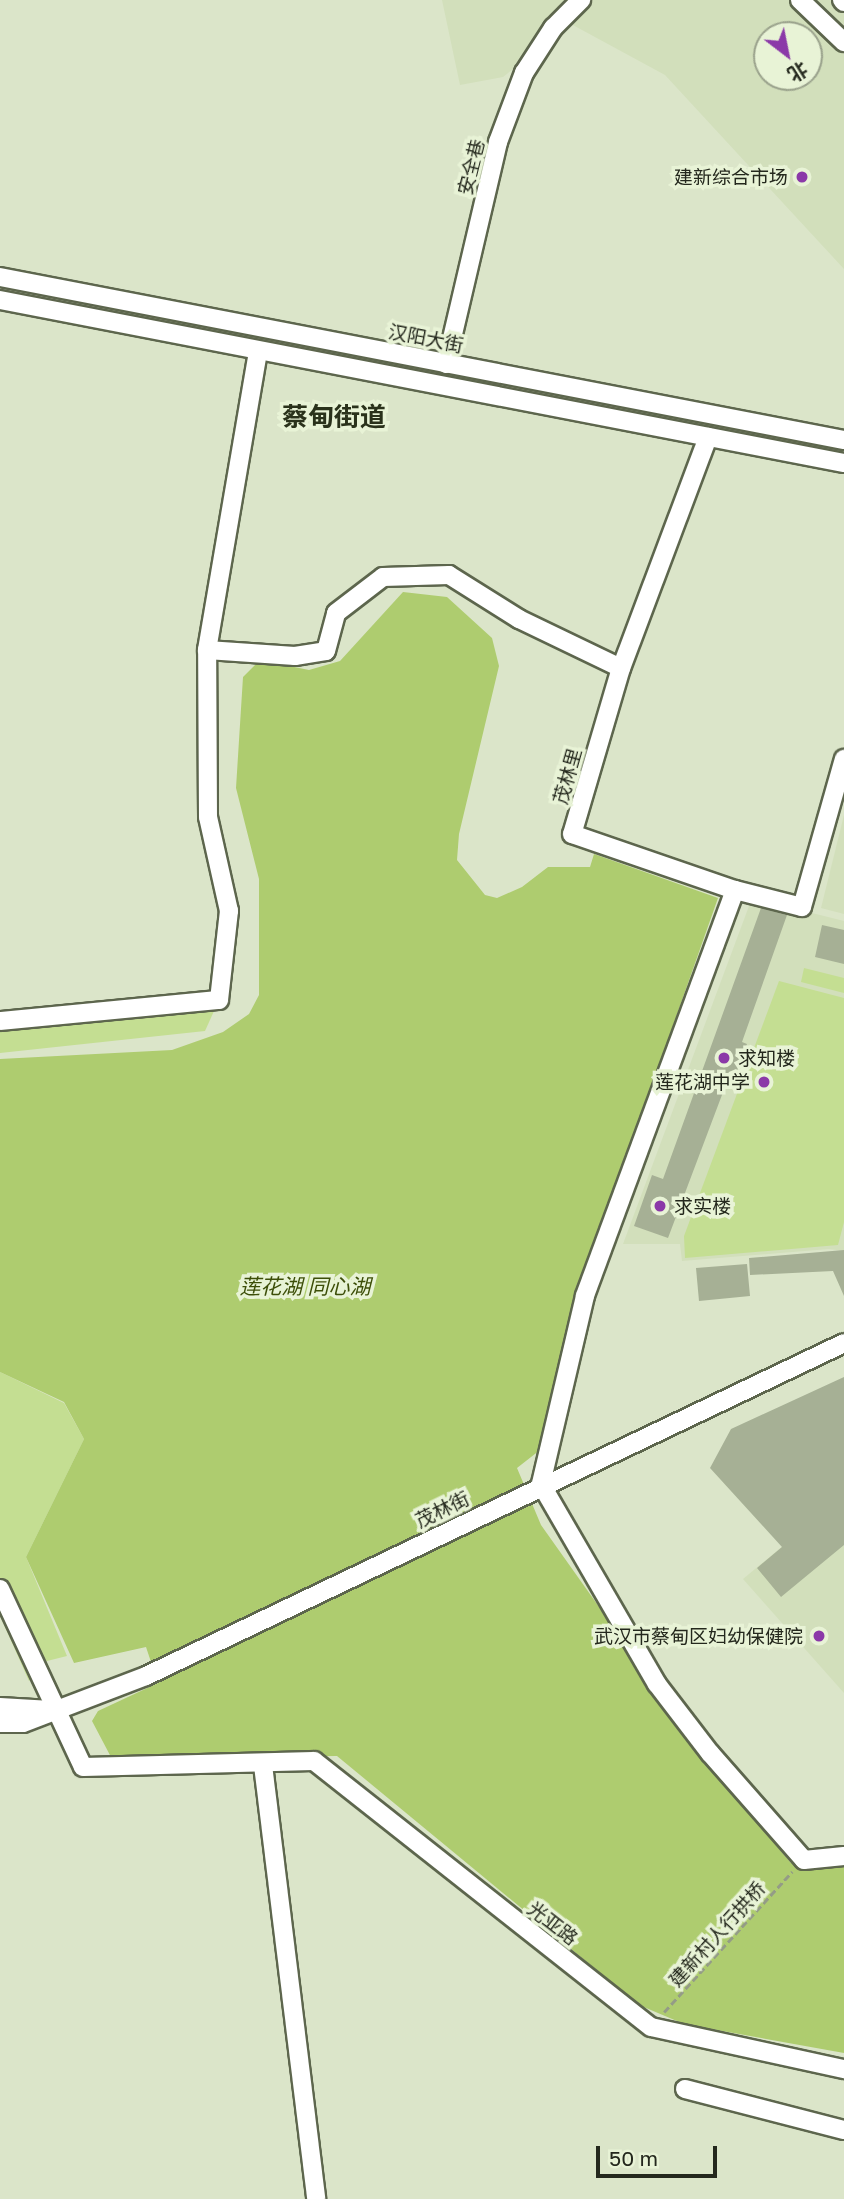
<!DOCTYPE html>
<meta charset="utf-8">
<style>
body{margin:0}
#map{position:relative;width:844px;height:2199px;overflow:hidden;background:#dbe5c9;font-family:"Golos Text","Noto Sans SC",sans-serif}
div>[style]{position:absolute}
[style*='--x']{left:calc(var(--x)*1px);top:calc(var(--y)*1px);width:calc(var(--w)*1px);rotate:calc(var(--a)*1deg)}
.built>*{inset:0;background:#d2dfbb}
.green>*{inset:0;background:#c4de92}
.water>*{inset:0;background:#aecc6f}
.building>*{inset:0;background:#a6b095}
.path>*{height:2.5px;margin-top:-1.25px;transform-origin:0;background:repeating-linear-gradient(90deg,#949c86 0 7px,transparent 0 10.5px)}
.roads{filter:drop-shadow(2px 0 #5d664d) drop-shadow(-2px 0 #5d664d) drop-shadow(0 2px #5d664d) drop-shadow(0 -2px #5d664d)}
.minor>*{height:18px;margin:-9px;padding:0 9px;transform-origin:9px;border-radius:9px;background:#fff}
.dots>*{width:19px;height:19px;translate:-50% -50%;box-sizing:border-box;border:4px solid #e8f3d6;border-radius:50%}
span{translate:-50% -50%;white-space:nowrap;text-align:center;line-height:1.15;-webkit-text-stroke:7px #e8f3d6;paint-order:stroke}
.street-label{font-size:19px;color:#24281d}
.poi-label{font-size:19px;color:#24281d}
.right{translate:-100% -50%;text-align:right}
.left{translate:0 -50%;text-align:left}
.water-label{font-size:21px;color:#3c4e08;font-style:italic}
.district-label{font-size:26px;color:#2a321b;font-weight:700}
.north{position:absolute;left:753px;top:21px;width:70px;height:70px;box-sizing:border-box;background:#e8f3d6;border:2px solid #9aa28c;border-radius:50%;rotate:148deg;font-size:19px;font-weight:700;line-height:28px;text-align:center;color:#24281d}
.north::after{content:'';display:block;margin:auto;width:24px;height:32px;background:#8b39a8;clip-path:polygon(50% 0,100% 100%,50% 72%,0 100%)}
.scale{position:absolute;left:596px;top:2146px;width:121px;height:32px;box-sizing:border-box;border:4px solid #24281d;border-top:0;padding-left:9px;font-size:21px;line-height:24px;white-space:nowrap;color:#24281d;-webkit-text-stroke:5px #e8f3d6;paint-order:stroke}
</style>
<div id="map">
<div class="built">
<div style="clip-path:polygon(evenodd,442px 0,844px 0,844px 269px,665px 75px,571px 24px,503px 77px,460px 85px,442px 0,767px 35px,809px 35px,809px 77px,767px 77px,767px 35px)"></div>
<div style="clip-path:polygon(844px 815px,844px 914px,821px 908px)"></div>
<div style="clip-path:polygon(752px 898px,844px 921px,844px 1251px,829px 1249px,682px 1261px,680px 1244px,623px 1244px)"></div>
<div style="clip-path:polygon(844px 1495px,844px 1693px,743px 1579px)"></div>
</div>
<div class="green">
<div style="clip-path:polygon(804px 968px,844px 978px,844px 993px,801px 982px)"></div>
<div style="clip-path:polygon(779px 981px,844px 998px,844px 1222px,838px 1245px,685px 1258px,684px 1236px)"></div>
<div style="clip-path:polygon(219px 1000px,205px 1031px,0 1053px,0 1023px)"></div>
<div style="clip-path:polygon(0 1372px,64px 1403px,84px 1439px,26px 1557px,67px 1656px,47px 1661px,29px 1681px,0 1616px)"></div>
</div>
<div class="water">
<div style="clip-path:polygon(403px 592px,447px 597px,492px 638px,499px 666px,459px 834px,457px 860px,485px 895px,497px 898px,522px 887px,548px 867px,590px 867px,594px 854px,718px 898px,575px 1304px,540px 1450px,517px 1468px,541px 1525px,726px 1786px,791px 1863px,844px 1863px,844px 2053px,684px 2024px,639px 2005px,337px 1756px,112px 1759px,92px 1721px,98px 1711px,158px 1683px,146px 1647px,74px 1663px,26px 1557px,84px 1439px,64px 1402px,0 1372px,0 1059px,172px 1050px,223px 1032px,249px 1014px,259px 995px,259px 879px,236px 788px,243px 677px,260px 660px,309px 670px,340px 661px)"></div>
</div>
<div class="building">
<div style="clip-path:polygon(761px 908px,787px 915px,742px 1042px,747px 1044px,736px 1073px,731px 1071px,668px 1238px,634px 1226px,652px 1175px,663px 1179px)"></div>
<div style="clip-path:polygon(822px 925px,844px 930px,844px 964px,815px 957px)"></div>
<div style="clip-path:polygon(844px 1250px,844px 1296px,833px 1271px,750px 1275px,749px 1258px)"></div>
<div style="clip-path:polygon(747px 1264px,750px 1296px,699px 1301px,696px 1268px)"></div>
<div style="clip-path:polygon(844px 1377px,844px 1545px,781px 1597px,757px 1568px,782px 1547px,710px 1468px,731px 1429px)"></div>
</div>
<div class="path">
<div style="--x:664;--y:2012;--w:190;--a:-47.6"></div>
</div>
<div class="roads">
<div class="minor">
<div style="--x:800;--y:0;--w:61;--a:43.7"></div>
<div style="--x:842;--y:0;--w:3;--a:45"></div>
<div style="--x:0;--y:277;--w:860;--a:10.93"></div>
<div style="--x:0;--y:300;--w:860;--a:10.93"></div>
<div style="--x:446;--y:364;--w:228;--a:-76.8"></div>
<div style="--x:498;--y:142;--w:74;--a:-69.4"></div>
<div style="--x:524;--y:73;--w:54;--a:-57.2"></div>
<div style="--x:553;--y:28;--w:40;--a:-45"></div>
<div style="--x:708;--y:437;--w:247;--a:110.6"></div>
<div style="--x:621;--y:668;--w:173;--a:106.4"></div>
<div style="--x:572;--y:834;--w:172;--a:19"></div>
<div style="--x:735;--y:890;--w:69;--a:14.2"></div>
<div style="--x:802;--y:907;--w:154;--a:-74.2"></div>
<div style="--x:207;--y:650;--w:303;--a:-80.3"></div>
<div style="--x:735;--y:890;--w:433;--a:110.3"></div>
<div style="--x:585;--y:1296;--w:193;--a:103.2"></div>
<div style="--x:541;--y:1484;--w:231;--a:59.9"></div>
<div style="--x:657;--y:1684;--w:87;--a:52.5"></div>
<div style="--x:710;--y:1753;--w:142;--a:48.7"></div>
<div style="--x:804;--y:1860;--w:40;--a:-5.7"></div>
<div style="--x:0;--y:1021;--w:220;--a:-5.5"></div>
<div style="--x:219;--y:1000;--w:90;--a:-83.6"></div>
<div style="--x:229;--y:911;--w:96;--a:-102.6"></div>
<div style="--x:208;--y:817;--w:167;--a:-90.3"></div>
<div style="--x:207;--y:650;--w:88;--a:3.9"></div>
<div style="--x:295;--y:656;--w:31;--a:-9"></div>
<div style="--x:326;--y:651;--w:39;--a:-75"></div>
<div style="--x:336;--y:613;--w:59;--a:-37.5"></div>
<div style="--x:383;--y:577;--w:66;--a:-1.7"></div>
<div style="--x:449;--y:575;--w:83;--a:32.2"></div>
<div style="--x:519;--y:619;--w:113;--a:25.7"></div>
<div style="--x:0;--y:1589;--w:196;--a:65"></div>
<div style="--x:83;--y:1767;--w:231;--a:-1.5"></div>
<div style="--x:314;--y:1761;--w:429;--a:38.3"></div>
<div style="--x:651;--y:2027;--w:198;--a:12.3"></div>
<div style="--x:0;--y:1707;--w:51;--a:3.4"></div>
<div style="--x:0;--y:1723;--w:23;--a:0"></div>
<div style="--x:23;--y:1723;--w:132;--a:-20.9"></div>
<div style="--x:146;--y:1676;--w:773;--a:-25.5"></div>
<div style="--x:263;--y:1765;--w:437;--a:83"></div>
<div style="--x:685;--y:2089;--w:164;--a:14.5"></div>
</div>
</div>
<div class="dots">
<div style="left:802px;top:177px;background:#8b39a8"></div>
<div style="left:724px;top:1058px;background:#8b39a8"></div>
<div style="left:764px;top:1082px;background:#8b39a8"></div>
<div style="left:660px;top:1206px;background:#8b39a8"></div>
<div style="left:819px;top:1636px;background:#8b39a8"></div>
</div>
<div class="street-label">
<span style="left:471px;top:167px;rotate:-76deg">安全巷</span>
<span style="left:426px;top:338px;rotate:11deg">汉阳大街</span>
<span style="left:567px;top:776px;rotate:-74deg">茂林里</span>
<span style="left:442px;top:1509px;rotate:-26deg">茂林街</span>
<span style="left:553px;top:1923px;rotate:38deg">光亚路</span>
<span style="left:717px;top:1934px;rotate:-48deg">建新村人行拱桥</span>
</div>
<div class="poi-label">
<span class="right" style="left:788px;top:177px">建新综合市场</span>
<span class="left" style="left:738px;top:1058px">求知楼</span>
<span class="right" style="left:750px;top:1082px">莲花湖中学</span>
<span class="left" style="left:674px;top:1206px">求实楼</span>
<span class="right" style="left:803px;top:1636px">武汉市蔡甸区妇幼保健院</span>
</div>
<div class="water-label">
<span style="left:305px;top:1286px">莲花湖 同心湖</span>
</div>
<div class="district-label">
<span style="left:334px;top:417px">蔡甸街道</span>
</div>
<div class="north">北</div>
<div class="scale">50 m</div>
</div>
